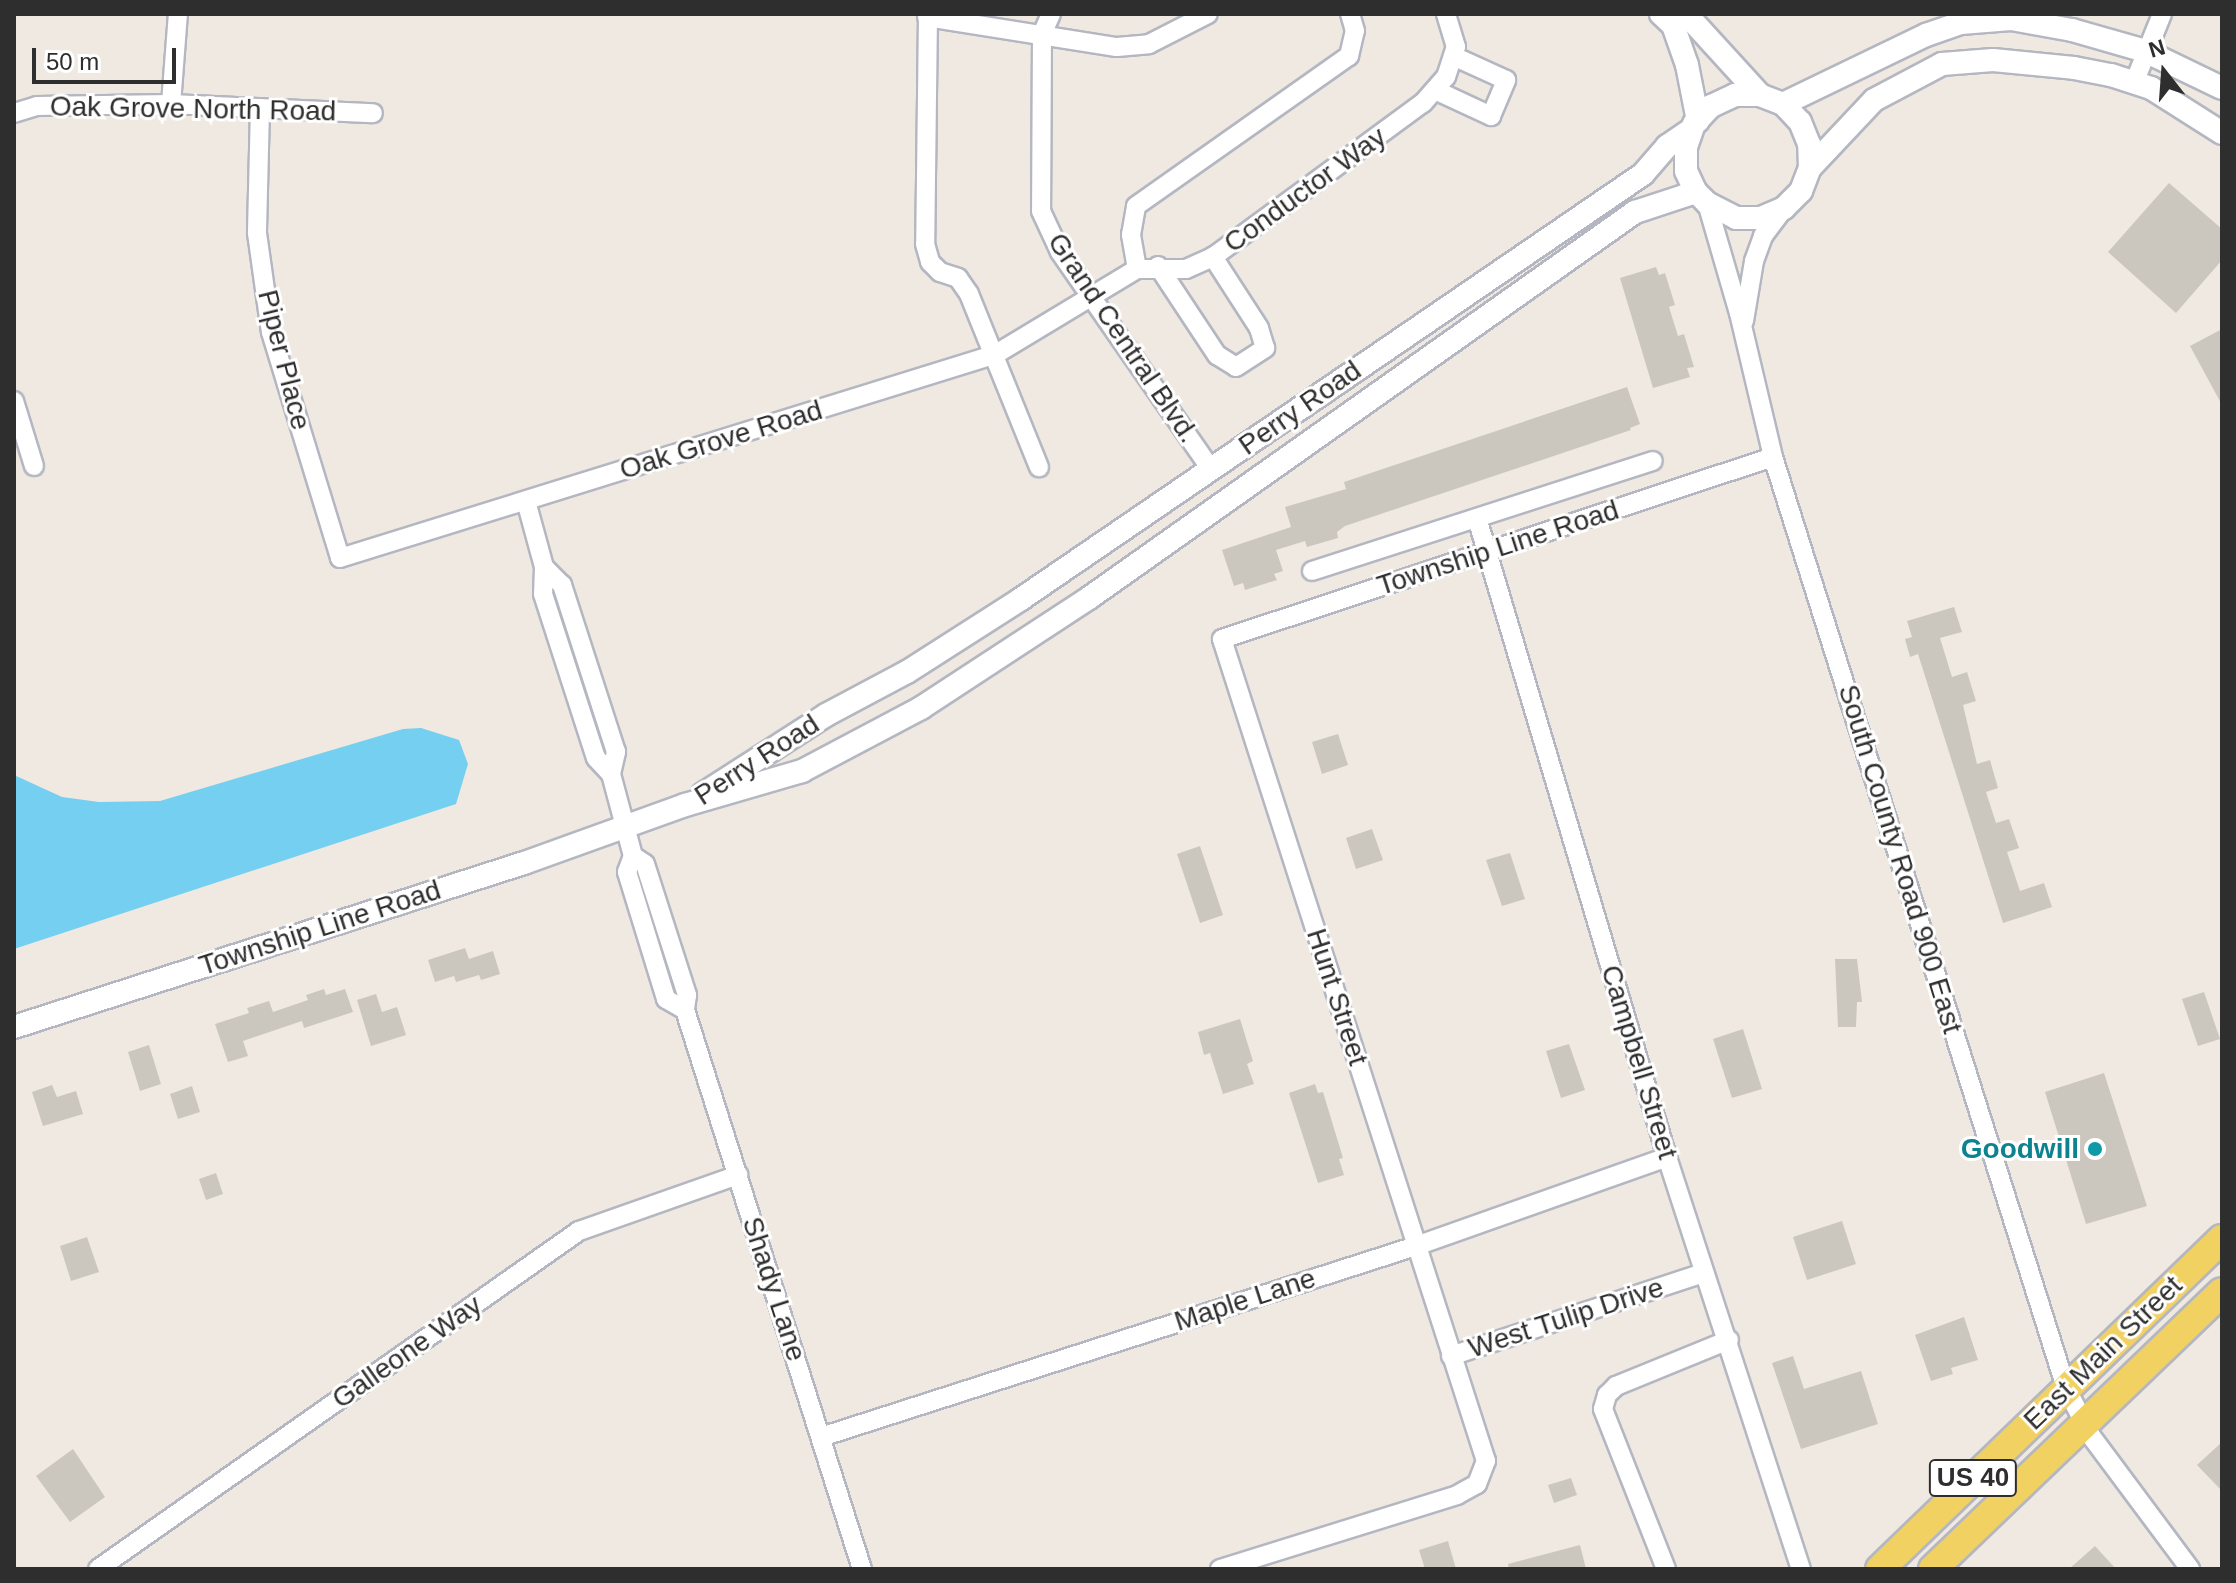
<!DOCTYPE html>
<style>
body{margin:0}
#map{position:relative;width:2236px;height:1583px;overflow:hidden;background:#efe9e1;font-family:Arial,sans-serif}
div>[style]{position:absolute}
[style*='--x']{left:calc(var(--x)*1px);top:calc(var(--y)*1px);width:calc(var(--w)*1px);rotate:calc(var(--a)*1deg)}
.water>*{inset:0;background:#75cff0}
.building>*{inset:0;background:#cbc7bf}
.roads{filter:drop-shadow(2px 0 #b4b7c1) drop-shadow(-2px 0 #b4b7c1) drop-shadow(0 2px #b4b7c1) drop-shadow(0 -2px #b4b7c1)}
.minor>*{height:18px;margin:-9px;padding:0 9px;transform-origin:9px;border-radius:9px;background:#fff}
.tertiary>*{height:22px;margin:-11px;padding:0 11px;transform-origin:11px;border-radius:11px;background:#fff}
.primary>*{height:28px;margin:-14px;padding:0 14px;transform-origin:14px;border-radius:14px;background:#f2d163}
.dots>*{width:22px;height:22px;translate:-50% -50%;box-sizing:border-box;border:4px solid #fff;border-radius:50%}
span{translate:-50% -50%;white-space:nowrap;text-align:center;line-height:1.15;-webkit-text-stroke:6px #fff;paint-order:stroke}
.shield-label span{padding:2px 6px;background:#fff;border:2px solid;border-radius:6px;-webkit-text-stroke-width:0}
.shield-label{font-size:26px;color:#2e2e2e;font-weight:700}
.street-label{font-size:28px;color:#2e2e2e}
.culture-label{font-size:28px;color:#0d838f;font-weight:700}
.right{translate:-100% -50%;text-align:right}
.frame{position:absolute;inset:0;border:16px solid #2e2e2e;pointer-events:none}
.north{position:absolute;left:2124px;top:32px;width:80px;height:80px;-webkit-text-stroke:6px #fff;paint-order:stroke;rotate:343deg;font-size:22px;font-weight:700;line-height:32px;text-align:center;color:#2e2e2e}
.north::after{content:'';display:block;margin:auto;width:28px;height:36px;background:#2e2e2e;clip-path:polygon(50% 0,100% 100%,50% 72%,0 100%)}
.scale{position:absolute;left:32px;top:48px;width:144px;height:36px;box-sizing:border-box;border:4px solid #2e2e2e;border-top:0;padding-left:10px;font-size:24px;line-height:28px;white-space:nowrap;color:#2e2e2e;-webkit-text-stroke:6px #fff;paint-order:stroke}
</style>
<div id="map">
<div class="water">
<div style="clip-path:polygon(421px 728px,459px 740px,468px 764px,456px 804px,14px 949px,14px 775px,62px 797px,99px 802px,160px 801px,403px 729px)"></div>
</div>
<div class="building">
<div style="clip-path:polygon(2169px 183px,2222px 229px,2222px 260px,2176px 313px,2108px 252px)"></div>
<div style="clip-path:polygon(1656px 267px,1659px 275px,1665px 273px,1675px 305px,1669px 307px,1678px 336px,1684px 334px,1694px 367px,1687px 368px,1690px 377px,1653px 388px,1620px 278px)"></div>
<div style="clip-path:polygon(2222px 329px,2222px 405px,2190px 346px)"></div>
<div style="clip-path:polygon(1627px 387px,1640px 424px,1630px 428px,1631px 430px,1345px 526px,1337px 532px,1338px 538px,1307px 547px,1305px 541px,1276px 550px,1283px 571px,1274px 574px,1277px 580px,1245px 590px,1243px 583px,1234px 586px,1222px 550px,1291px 527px,1285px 507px,1346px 489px,1344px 482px)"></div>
<div style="clip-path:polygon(1954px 607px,1962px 632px,1940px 638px,1952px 677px,1967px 672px,1976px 701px,1963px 705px,1977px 764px,1990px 760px,1998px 788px,1986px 792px,1996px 823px,2009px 819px,2019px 848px,2007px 852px,2020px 891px,2044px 883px,2052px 907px,2003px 923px,1918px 654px,1910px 657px,1905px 639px,1912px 637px,1907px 621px)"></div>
<div style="clip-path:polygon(1338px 734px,1348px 765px,1322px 774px,1312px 742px)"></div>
<div style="clip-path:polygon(1372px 829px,1383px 860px,1356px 869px,1346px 838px)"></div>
<div style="clip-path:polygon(1200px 846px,1223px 915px,1200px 923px,1177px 854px)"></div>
<div style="clip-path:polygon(1510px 853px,1525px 899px,1502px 906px,1486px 860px)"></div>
<div style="clip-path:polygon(465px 948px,469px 959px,493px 951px,500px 974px,481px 980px,479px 975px,456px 982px,454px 976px,435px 982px,428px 960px)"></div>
<div style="clip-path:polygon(1835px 959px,1857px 959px,1862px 1002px,1857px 1002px,1856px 1027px,1838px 1027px)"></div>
<div style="clip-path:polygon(324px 989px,326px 995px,345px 989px,353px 1012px,304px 1028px,302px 1021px,243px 1041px,248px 1056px,228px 1062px,215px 1024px,249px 1013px,247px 1008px,269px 1001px,273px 1012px,308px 1000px,306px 995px)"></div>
<div style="clip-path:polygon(2204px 992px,2220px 1039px,2198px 1046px,2182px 999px)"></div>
<div style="clip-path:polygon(376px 994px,382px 1012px,397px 1007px,406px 1035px,371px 1046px,357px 1000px)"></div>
<div style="clip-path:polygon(1240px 1019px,1253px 1061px,1247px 1064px,1254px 1084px,1223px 1094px,1210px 1053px,1204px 1055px,1198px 1032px)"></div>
<div style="clip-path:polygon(1743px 1029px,1762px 1089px,1732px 1098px,1713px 1039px)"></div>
<div style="clip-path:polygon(1569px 1044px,1585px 1090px,1561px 1098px,1546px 1051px)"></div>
<div style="clip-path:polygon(149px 1045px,161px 1084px,140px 1091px,128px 1052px)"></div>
<div style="clip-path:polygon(2104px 1073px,2147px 1206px,2086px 1224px,2045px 1092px)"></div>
<div style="clip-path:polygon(1315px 1084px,1318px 1093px,1323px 1092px,1343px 1158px,1339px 1159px,1344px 1175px,1318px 1183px,1289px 1093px)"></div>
<div style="clip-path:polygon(52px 1085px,57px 1097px,76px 1091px,83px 1114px,43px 1126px,32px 1092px)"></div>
<div style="clip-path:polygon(192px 1086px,200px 1112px,178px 1119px,170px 1094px)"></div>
<div style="clip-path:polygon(216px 1173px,223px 1194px,206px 1200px,199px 1179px)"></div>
<div style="clip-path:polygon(1842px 1221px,1856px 1264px,1807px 1280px,1793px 1237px)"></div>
<div style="clip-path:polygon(87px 1237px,99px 1272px,71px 1281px,60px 1246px)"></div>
<div style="clip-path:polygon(1964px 1317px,1978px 1360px,1951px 1368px,1953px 1374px,1931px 1381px,1915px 1335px)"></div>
<div style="clip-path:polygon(1793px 1356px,1804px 1389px,1861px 1371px,1878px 1424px,1801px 1449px,1772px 1363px)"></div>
<div style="clip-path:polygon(2222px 1442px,2222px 1491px,2197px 1465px)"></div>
<div style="clip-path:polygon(73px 1449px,105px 1497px,70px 1522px,36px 1476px)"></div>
<div style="clip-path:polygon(1571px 1478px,1577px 1495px,1554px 1503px,1548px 1485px)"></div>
<div style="clip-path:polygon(1448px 1541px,1456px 1569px,1425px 1569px,1419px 1550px)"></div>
<div style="clip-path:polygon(1580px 1545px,1586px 1569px,1509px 1569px,1508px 1564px)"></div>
<div style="clip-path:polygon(2095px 1546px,2116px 1569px,2069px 1569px)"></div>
</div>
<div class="roads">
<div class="minor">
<div style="--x:928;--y:14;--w:230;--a:90.7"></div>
<div style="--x:925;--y:244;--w:19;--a:74"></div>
<div style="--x:930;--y:262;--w:14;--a:45"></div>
<div style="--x:940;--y:272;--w:19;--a:18"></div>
<div style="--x:958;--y:278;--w:19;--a:55"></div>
<div style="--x:969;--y:294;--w:187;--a:68"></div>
<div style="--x:1051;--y:14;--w:22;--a:114"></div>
<div style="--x:1042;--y:34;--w:177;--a:90.3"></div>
<div style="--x:1041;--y:211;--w:45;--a:65.1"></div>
<div style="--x:1060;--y:252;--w:264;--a:55.2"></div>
<div style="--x:927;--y:17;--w:192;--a:9"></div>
<div style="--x:1117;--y:47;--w:32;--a:-5"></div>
<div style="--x:1149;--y:44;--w:66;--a:-27"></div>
<div style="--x:2134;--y:83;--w:74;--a:-67.9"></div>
<div style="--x:1435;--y:90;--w:62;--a:24.9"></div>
<div style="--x:1491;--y:116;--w:39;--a:-67"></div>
<div style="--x:1506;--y:80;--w:58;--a:-155.6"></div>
<div style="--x:171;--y:104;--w:90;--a:-85.6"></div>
<div style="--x:260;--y:108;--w:125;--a:91.4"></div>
<div style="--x:257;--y:233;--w:100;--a:82"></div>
<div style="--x:271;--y:332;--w:236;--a:73"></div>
<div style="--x:340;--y:558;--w:687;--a:-17.27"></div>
<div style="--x:996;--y:354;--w:165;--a:-31.1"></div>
<div style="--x:1137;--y:269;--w:49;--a:0"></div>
<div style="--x:1186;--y:269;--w:30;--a:-24"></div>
<div style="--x:1213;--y:257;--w:260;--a:-36.3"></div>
<div style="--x:1423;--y:103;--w:35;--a:-49"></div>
<div style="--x:1446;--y:77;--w:32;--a:-72"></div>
<div style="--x:1456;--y:47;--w:34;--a:-107"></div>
<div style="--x:14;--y:113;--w:24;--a:-17"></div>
<div style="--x:37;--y:106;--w:134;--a:-0.9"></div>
<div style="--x:171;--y:104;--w:202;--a:2.6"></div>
<div style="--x:1707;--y:203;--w:115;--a:73.8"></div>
<div style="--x:1739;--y:313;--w:148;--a:76.7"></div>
<div style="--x:1773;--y:457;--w:976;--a:72.53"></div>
<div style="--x:2066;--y:1388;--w:54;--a:62.5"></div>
<div style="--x:2091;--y:1436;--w:166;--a:53.3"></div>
<div style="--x:1158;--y:266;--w:107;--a:56.5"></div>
<div style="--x:1217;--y:355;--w:22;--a:32"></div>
<div style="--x:1236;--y:367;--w:35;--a:-33"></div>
<div style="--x:1265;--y:348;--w:21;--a:-107"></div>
<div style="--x:1259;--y:328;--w:85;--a:-122.9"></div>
<div style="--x:1137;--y:269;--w:35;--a:-100"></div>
<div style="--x:1131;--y:235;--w:29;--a:-80"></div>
<div style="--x:1136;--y:206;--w:261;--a:-35.2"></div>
<div style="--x:1349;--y:56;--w:26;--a:-77"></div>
<div style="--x:1355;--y:31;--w:18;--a:-106"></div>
<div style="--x:1744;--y:321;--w:61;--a:-80.5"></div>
<div style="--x:1754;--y:261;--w:27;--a:-70"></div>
<div style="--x:1763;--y:236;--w:35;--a:-53"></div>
<div style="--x:14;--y:401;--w:68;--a:72.9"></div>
<div style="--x:526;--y:501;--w:68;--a:74.7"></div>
<div style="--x:544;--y:567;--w:27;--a:92"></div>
<div style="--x:543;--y:594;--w:172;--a:72.1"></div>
<div style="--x:596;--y:758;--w:22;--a:47"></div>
<div style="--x:611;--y:774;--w:23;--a:-77"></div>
<div style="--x:616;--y:752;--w:176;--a:-107.9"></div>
<div style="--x:562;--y:585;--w:25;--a:-135"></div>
<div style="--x:1477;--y:518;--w:667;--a:73.44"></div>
<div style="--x:1667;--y:1157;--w:433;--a:72"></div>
<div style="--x:1312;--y:571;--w:358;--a:-17.9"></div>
<div style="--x:611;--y:774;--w:85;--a:75"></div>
<div style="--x:633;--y:856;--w:17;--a:111"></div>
<div style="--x:627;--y:872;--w:133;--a:72.9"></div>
<div style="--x:666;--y:999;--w:22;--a:30"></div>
<div style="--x:633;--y:856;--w:14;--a:34"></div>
<div style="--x:645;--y:864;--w:138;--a:72.2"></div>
<div style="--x:687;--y:995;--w:15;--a:98"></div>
<div style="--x:685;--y:1010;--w:586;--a:72.43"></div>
<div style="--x:1451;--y:1356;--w:266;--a:-18.2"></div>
<div style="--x:821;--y:1437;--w:625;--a:-17.8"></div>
<div style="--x:1416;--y:1246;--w:266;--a:-19.5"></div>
<div style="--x:98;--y:1569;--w:588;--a:-35.1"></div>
<div style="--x:579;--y:1231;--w:169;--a:-19.4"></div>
<div style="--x:1220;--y:1569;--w:248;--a:-17.3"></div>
<div style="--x:1457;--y:1495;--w:23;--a:-29"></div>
<div style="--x:1477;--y:1484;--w:25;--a:-69"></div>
<div style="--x:1486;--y:1461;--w:863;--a:-107.81"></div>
<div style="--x:1222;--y:639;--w:580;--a:-18.28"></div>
<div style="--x:1666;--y:1569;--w:172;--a:-111.5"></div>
<div style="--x:1603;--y:1409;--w:15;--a:-74"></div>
<div style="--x:1607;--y:1395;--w:13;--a:-45"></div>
<div style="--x:1616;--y:1386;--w:122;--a:-22.2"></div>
</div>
<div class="tertiary">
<div style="--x:1661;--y:14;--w:16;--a:43"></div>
<div style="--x:1673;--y:25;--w:42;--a:70.7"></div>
<div style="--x:1687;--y:65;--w:57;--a:78.9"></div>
<div style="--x:1686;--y:14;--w:110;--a:47.6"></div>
<div style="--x:1783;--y:104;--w:159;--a:-25.8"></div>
<div style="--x:1926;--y:35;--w:37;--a:-19"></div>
<div style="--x:1961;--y:23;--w:50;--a:-4.6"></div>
<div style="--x:2011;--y:19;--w:62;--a:10.2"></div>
<div style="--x:2072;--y:30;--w:76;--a:16"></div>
<div style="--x:2145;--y:51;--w:85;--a:25.7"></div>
<div style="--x:1810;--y:168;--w:24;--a:-92"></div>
<div style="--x:1809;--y:144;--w:24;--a:-112"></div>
<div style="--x:1800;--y:122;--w:25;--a:-133"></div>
<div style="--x:1783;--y:104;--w:25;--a:-159"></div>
<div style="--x:1760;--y:95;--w:25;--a:180"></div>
<div style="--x:1735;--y:95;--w:26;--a:155"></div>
<div style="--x:1711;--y:106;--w:25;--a:133"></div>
<div style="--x:1694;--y:124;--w:24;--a:109"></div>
<div style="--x:1686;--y:147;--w:24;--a:90"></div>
<div style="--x:1686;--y:171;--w:23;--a:65"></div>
<div style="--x:1696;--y:192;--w:16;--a:45"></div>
<div style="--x:1707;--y:203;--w:33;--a:27"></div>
<div style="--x:1736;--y:218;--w:25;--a:0"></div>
<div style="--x:1761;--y:218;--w:25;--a:-23"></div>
<div style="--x:1784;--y:208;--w:24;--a:-45"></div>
<div style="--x:1801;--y:191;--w:25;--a:-69"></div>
<div style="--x:1810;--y:168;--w:93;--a:-46.7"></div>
<div style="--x:1874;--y:100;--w:77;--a:-27.9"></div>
<div style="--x:1942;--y:64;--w:51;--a:-4.5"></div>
<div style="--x:1993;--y:60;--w:81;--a:5.6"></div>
<div style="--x:2074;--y:68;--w:38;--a:11"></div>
<div style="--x:2111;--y:75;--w:42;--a:18"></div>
<div style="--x:2151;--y:88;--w:84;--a:32.4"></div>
<div style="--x:703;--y:794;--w:146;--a:-32.7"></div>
<div style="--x:826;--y:715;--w:92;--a:-28"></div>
<div style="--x:907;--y:672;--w:135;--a:-32.6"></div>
<div style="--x:1021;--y:599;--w:753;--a:-34.34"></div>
<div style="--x:1643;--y:174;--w:37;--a:-49"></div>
<div style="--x:1667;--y:146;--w:30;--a:-34"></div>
<div style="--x:14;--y:1027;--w:536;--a:-17.83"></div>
<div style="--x:524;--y:863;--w:171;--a:-19.8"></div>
<div style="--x:685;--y:805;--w:122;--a:-16.2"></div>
<div style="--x:802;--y:771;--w:135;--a:-27.9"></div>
<div style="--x:921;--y:708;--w:201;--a:-33.2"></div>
<div style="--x:1089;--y:598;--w:669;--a:-35.26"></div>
<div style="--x:1635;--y:212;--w:64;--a:-18.2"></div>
</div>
<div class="primary">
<div style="--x:1880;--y:1569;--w:475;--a:-44"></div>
<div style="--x:1933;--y:1569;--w:400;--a:-43.8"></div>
</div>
</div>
<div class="dots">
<div style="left:2095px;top:1149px;background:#0f9aa8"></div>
</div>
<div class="shield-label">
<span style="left:1973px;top:1478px">US 40</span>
</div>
<div class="street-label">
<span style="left:193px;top:109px;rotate:1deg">Oak Grove North Road</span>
<span style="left:1305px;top:190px;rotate:-36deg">Conductor Way</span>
<span style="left:1123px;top:338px;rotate:56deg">Grand Central Blvd.</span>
<span style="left:284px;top:360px;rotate:76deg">Piper Place</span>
<span style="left:1300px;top:408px;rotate:-35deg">Perry Road</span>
<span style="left:721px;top:440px;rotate:-17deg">Oak Grove Road</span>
<span style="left:1498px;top:548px;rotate:-18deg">Township Line Road</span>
<span style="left:757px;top:760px;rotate:-33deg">Perry Road</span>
<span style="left:1900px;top:859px;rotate:73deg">South County Road 900 East</span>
<span style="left:320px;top:928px;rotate:-18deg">Township Line Road</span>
<span style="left:1337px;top:997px;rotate:72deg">Hunt Street</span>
<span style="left:1639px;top:1062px;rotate:73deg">Campbell Street</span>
<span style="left:774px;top:1289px;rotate:72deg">Shady Lane</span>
<span style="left:1245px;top:1300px;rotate:-18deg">Maple Lane</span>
<span style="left:1566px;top:1318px;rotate:-18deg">West Tulip Drive</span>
<span style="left:407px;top:1352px;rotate:-35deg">Galleone Way</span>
<span style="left:2103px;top:1353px;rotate:-44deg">East Main Street</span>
</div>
<div class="culture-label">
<span class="right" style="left:2079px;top:1149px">Goodwill</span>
</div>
<div class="frame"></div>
<div class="north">N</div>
<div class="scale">50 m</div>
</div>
